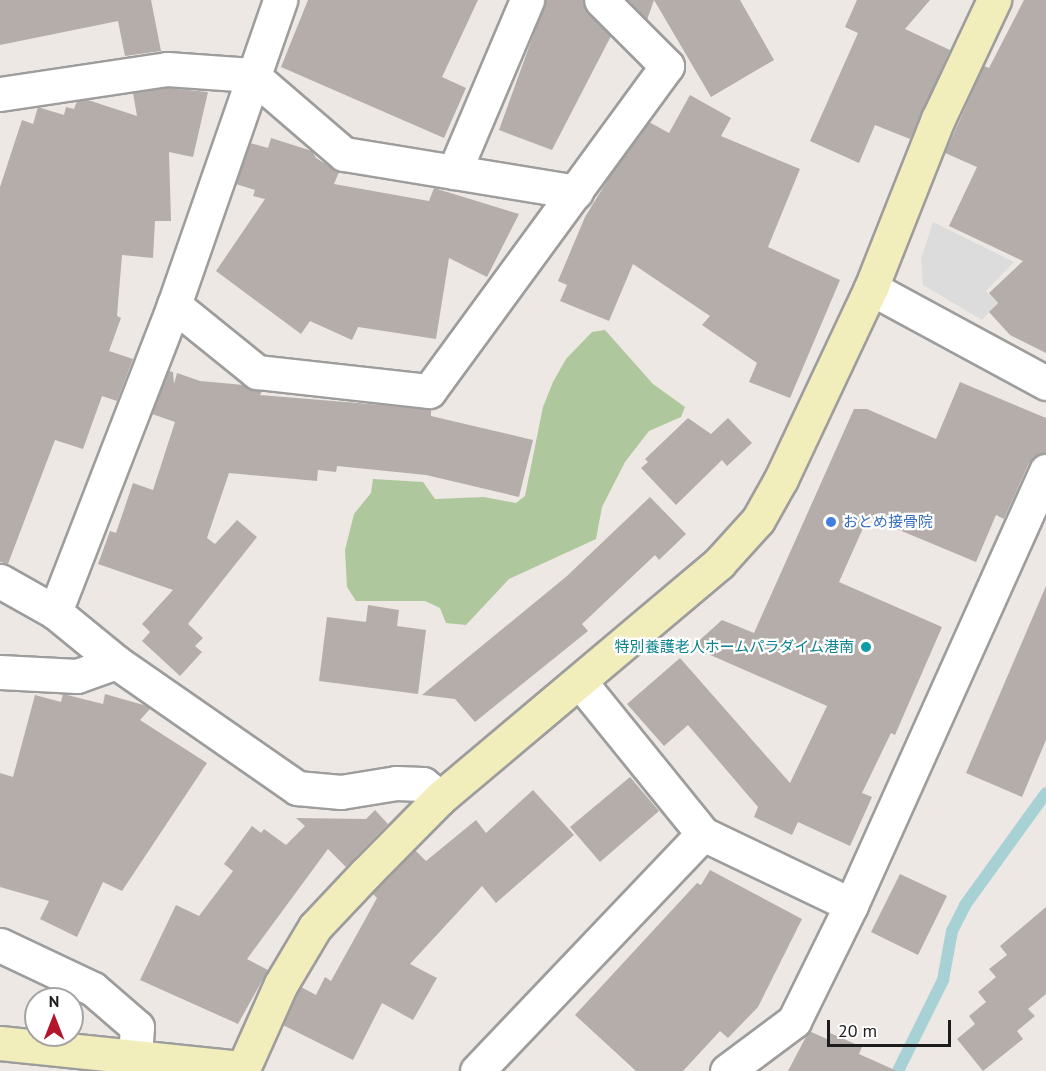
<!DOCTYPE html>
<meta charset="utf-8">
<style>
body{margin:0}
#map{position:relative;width:1046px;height:1071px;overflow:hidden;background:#ede8e3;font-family:"PT Sans","Noto Sans JP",sans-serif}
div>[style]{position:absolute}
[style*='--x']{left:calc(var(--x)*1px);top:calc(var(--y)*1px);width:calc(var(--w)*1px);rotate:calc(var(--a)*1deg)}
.forest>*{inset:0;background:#afc79c}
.parking>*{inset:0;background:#dcdcdc}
.stream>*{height:12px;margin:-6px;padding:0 6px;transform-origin:6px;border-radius:6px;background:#a8d1d6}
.building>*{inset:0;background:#b5ada9}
.roads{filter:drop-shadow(2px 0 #9d9d9d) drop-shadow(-2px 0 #9d9d9d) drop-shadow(0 2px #9d9d9d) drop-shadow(0 -2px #9d9d9d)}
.street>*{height:33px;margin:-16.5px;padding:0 16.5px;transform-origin:16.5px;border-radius:16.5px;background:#fff}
.secondary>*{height:33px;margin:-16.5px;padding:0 16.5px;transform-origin:16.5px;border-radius:16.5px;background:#f2eebc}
.dots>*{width:16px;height:16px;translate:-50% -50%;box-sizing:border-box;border:3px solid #fff;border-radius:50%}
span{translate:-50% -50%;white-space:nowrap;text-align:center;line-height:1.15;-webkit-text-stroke:4.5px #fff;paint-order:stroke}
.shop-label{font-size:15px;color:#366cbe}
.left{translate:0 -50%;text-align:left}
.culture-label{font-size:15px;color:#0d838f}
.right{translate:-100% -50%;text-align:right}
.north{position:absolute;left:24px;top:987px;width:60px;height:60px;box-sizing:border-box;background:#fff;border:2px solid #a4a4a4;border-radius:50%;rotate:0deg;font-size:16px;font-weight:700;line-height:24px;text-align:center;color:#1c1c1c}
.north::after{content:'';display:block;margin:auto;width:21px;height:27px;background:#b3162a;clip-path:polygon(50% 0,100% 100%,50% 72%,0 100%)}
.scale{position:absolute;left:827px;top:1020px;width:124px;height:27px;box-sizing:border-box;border:3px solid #1c1c1c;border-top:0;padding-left:8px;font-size:18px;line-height:21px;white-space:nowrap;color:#1c1c1c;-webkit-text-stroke:4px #fff;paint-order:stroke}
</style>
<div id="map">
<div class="forest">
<div style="clip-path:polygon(605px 330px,653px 384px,685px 407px,681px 417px,649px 431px,625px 462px,602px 507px,596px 539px,509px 579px,466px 625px,446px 623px,440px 608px,425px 601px,356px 601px,347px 587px,345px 550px,354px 514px,371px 493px,373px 479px,423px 482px,435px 499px,484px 497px,516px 503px,525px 496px,543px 407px,553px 382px,566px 359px,592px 332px)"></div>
</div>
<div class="parking">
<div style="clip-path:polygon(933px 222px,1014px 262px,986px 291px,997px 303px,982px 320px,923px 285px,921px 259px)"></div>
</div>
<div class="stream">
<div style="--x:898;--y:1071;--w:102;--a:-63.7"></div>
<div style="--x:943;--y:980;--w:50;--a:-79.6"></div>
<div style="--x:952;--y:931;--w:29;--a:-63"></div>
<div style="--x:965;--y:905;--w:138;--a:-54.1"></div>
</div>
<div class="building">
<div style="clip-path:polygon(0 0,151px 0,161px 51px,125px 56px,118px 21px,0 45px)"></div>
<div style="clip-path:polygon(308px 0,478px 0,442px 77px,466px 88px,444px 138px,281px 67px)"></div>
<div style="clip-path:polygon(546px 0,583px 0,587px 13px,611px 36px,552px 150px,499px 130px)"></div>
<div style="clip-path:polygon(628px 0,740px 0,774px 60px,711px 97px,654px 0,647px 20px)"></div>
<div style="clip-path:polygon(857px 0,930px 0,905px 29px,950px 50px,910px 139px,875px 125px,859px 163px,810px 141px,858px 33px,845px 27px)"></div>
<div style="clip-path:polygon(1024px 0,1046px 0,1046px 353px,1010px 335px,989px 312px,998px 303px,989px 293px,1023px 261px,949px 226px,977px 167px,945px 153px,984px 66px,989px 68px)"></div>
<div style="clip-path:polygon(168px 88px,208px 92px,193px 157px,169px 152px,171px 221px,155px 221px,153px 258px,122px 255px,117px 316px,121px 318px,109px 351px,133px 359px,117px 401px,102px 396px,83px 449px,55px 440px,8px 564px,0 562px,0 187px,22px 120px,33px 124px,38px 107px,64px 115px,66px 107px,74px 109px,77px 101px,88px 100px,137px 116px,133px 93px)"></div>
<div style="clip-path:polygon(690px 95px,731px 118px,721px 136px,800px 169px,768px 247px,840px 280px,790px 398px,749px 382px,757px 363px,702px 325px,710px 316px,633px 264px,609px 321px,560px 301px,567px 285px,558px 281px,585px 217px,612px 173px,649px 122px,669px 133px)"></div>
<div style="clip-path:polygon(271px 138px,312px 151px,316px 158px,339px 172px,334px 184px,429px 201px,434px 188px,519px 214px,487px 277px,449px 258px,436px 339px,358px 327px,352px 340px,310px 321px,301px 334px,216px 271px,265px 199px,253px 196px,255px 190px,236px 184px,250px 143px,268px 148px)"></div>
<div style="clip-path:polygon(169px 371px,173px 372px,174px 384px,177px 373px,200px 381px,244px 385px,262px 391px,260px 395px,431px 409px,431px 416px,533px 440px,519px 497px,426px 475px,337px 466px,336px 472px,318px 470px,317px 481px,229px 473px,207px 538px,215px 544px,237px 520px,257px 537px,188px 624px,203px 638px,195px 646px,202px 652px,180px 676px,142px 641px,150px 632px,142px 624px,173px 590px,98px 564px,110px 531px,116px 533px,133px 483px,153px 490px,175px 422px,152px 414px)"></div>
<div style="clip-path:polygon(960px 382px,1046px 418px,1046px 453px,1029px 463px,1004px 519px,996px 515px,976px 562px,868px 517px,839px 582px,942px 627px,895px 735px,891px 733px,862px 793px,872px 797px,850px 846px,798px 822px,792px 835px,754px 817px,758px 807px,688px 725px,664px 746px,627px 704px,680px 658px,790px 783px,827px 706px,692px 647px,722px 620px,754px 633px,854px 409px,867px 409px,936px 439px)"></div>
<div style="clip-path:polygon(688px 418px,711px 434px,728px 418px,752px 443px,727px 466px,722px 460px,676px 505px,641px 468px,648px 462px,645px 459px)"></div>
<div style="clip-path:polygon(650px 497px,686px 534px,659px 560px,655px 555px,582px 624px,588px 631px,475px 722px,455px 699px,422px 695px,567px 576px)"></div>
<div style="clip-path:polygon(1046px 586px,1046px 740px,1022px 797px,966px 773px)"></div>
<div style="clip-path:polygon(368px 605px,399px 610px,397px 626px,426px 630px,418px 694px,319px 681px,327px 617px,366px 622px)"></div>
<div style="clip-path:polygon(63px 694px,103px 704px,105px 694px,147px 706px,150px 709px,140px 720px,207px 763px,122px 891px,103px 882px,77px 937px,40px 919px,49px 901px,0 887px,0 773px,13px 777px,35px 695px,61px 702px)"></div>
<div style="clip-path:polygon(630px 777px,659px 811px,600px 862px,570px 827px)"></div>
<div style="clip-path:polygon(533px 790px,574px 835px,496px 903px,482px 886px,410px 964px,437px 978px,413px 1020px,382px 1003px,353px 1060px,283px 1025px,301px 987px,316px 995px,325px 977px,331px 981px,377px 898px,372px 893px,415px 850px,426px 861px,476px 820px,486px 833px)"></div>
<div style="clip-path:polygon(375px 810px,388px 824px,346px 867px,328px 849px,247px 959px,268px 970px,238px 1024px,140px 980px,176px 905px,199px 916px,233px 871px,224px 864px,252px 826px,261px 833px,264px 829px,286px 845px,305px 826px,296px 818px,366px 819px)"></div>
<div style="clip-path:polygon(710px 870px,802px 919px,758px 1007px,728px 1038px,720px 1031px,683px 1071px,636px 1071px,575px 1015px,697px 883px,701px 885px)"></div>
<div style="clip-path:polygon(900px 874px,947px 896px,918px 955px,871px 932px)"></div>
<div style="clip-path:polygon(1046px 907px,1046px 994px,1028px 1009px,1035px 1016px,1017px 1031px,1023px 1039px,983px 1071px,957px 1039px,975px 1024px,969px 1016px,986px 1002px,978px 992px,996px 977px,989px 969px,1007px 955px,1000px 946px)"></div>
<div style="clip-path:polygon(809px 1031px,827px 1039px,830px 1033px,862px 1047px,859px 1054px,897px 1071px,788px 1071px)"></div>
</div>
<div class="roads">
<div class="street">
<div style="--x:0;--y:94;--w:169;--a:-8.5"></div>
<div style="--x:167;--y:69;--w:85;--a:4"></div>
<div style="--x:252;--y:75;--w:121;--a:40.7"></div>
<div style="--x:344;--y:154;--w:235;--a:9.3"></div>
<div style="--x:454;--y:172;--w:187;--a:-67"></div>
<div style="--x:871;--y:288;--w:199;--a:28.5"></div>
<div style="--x:174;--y:305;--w:107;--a:38.9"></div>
<div style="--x:257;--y:372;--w:173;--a:6.3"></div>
<div style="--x:429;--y:391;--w:403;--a:-53.8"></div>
<div style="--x:667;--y:66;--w:93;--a:-135"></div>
<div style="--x:0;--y:581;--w:63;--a:29.4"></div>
<div style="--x:55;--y:612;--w:79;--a:39.3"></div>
<div style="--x:116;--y:662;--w:221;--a:34.8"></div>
<div style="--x:297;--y:788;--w:44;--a:5.2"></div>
<div style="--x:341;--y:792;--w:56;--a:-9.3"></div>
<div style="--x:396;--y:783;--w:27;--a:2"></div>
<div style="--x:423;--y:784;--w:22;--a:39"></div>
<div style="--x:55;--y:612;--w:329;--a:-68.8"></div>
<div style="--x:174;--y:305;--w:323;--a:-70.8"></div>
<div style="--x:0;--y:672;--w:77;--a:3"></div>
<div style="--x:77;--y:676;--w:41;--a:-19.7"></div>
<div style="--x:580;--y:682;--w:196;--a:51"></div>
<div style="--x:703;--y:834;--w:164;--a:25.6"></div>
<div style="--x:0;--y:945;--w:103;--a:25.3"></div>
<div style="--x:93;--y:989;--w:58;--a:40.8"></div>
<div style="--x:137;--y:1027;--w:27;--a:94"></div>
<div style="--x:477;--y:1071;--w:327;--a:-46.4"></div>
<div style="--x:727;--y:1071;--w:84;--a:-36.7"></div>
<div style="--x:794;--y:1021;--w:129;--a:-63.8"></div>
<div style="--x:851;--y:905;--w:476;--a:-65.8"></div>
</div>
<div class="secondary">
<div style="--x:0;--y:1043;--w:244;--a:5.9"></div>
<div style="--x:242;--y:1071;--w:95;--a:-65.9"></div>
<div style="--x:281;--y:984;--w:66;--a:-59.2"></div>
<div style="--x:315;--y:927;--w:73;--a:-46.7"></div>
<div style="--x:365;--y:874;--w:107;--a:-45.4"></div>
<div style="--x:440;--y:798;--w:365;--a:-40.1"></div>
<div style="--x:719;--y:563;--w:58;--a:-47.8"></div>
<div style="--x:758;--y:520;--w:47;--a:-60.7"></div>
<div style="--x:781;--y:479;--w:211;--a:-64.8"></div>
<div style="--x:871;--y:288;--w:182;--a:-68.4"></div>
<div style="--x:938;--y:119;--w:132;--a:-64.8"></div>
</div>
</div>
<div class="dots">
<div style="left:831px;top:522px;background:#3f7fe0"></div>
<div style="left:866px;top:647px;background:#0f9aa8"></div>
</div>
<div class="shop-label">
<span class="left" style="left:843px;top:522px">おとめ接骨院</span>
</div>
<div class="culture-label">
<span class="right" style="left:854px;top:647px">特別養護老人ホームパラダイム港南</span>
</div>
<div class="north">N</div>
<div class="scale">20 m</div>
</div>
